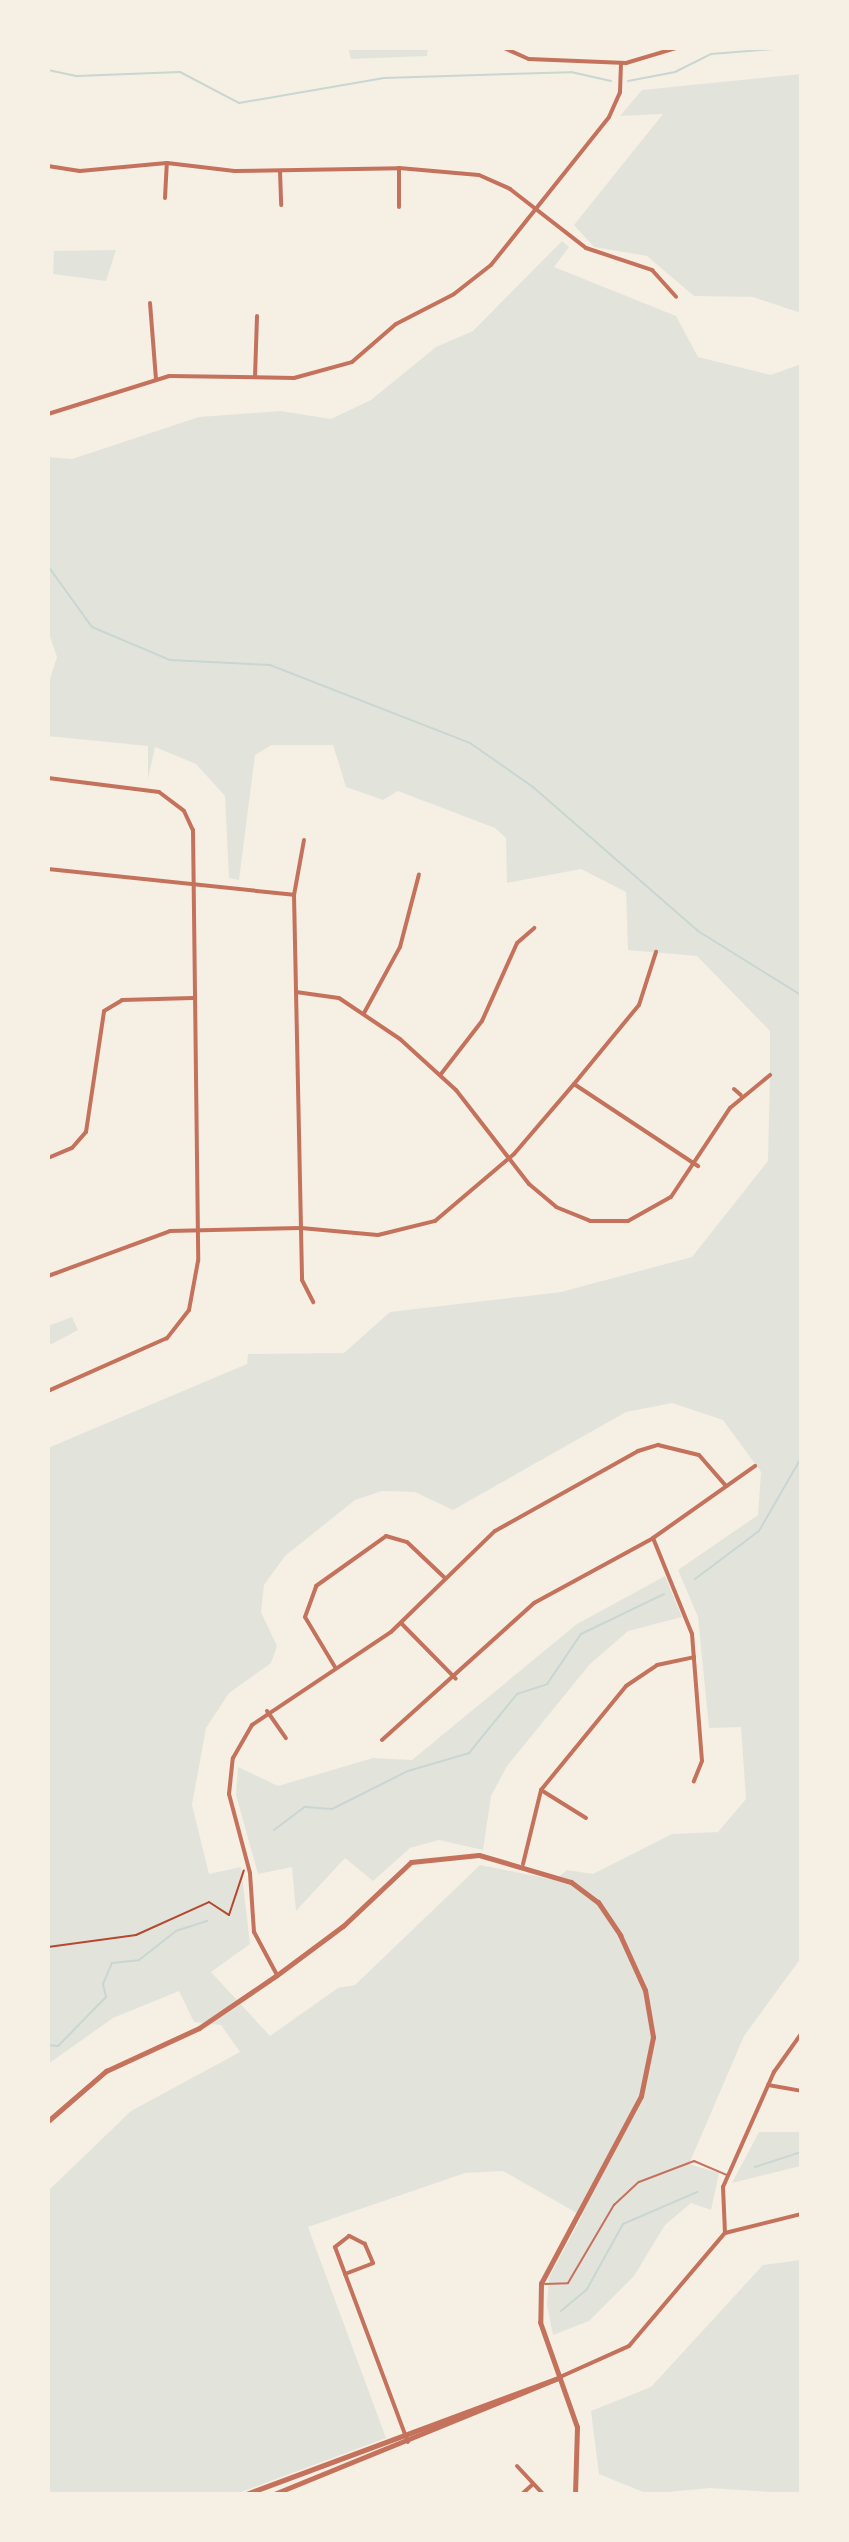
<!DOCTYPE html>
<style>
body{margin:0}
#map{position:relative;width:849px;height:2542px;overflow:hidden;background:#f6efe4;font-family:Helvetica,sans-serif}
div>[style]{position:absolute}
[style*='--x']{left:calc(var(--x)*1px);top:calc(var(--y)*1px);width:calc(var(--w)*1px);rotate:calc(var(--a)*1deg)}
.green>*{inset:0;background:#e2e4dc}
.stream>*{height:2px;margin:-1px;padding:0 1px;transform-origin:1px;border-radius:1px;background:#c9d6d2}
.path>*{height:2px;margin:-1px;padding:0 1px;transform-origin:1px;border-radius:1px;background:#b5482f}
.service>*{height:2px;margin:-1px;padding:0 1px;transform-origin:1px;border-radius:1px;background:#c5725c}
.minor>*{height:4px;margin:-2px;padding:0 2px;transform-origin:2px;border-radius:2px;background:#c5725c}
.tertiary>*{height:5px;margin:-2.5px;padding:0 2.5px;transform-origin:2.5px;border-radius:2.5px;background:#c5725c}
span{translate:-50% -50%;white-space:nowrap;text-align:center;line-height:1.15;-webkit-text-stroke:6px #f6efe4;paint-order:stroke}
.frame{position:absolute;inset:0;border:50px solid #f6efe4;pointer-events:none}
</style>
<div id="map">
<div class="green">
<div style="clip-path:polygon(348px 48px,428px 48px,427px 56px,351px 59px)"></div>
<div style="clip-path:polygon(801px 74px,801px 313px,753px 297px,694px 296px,647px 256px,594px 247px,574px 225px,663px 114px,620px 116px,642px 90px)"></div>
<div style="clip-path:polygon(evenodd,562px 241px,569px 247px,554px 267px,676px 316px,698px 357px,771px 375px,801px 364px,801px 1958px,744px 2036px,689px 2164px,719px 2173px,711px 2210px,691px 2203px,665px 2225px,634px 2276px,589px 2321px,553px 2335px,547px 2306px,549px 2278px,582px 2216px,503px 2171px,465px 2173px,308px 2227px,386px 2438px,236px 2494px,48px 2494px,48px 2191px,131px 2111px,240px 2052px,221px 2025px,194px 2022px,179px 1991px,113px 2018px,48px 2064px,48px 1448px,247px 1364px,248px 1354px,344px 1353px,390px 1312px,561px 1292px,692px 1257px,768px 1161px,770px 1075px,770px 1031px,697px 956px,628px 950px,626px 892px,581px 869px,507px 883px,506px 838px,495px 828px,398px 791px,383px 800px,346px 787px,333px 745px,272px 745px,255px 755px,239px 880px,229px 878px,225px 796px,196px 764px,155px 747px,148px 779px,148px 746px,48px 736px,48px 685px,57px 657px,48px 631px,48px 457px,72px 459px,199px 417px,280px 411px,331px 419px,371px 400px,436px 347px,473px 331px,562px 241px,672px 1403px,723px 1420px,761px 1472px,758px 1515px,678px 1570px,698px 1617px,709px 1728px,741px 1727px,746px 1799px,718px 1832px,672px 1834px,593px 1874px,567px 1870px,555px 1880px,480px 1865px,355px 1985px,338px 1988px,270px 2036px,211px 1972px,250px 1944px,241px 1867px,209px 1874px,192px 1805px,206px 1728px,229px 1693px,271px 1663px,277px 1646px,261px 1612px,264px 1585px,285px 1556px,355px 1500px,382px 1491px,415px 1492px,453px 1510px,626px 1412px,672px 1403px)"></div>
<div style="clip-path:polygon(116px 250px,106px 281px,53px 274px,54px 251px)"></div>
<div style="clip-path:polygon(72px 1317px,78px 1330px,48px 1346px,48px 1326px)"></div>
<div style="clip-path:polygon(665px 1576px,682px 1617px,628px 1631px,590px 1664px,507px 1766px,491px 1796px,483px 1850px,439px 1840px,410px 1848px,373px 1881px,345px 1858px,296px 1911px,292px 1867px,258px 1874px,236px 1795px,238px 1767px,278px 1786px,373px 1758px,412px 1760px,577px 1624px)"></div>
<div style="clip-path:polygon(759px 2132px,801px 2132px,801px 2166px,732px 2183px)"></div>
<div style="clip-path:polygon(801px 2260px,801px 2494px,710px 2488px,648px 2494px,599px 2474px,591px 2411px,651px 2387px,763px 2265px)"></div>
</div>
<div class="stream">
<div style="--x:48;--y:70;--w:30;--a:12"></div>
<div style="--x:77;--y:76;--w:103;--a:-2.2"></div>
<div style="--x:180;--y:72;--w:67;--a:27.7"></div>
<div style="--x:239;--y:103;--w:147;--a:-9.8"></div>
<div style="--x:384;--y:78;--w:187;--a:-1.8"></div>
<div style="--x:571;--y:72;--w:41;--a:12.7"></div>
<div style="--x:628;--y:81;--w:48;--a:-10.8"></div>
<div style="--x:675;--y:72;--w:40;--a:-26.6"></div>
<div style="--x:711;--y:54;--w:74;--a:-4.6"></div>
<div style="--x:48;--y:566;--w:75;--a:54.2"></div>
<div style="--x:92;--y:627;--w:85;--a:22.9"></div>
<div style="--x:170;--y:660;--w:100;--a:2.9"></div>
<div style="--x:270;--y:665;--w:215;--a:21.3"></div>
<div style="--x:470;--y:743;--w:77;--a:34.9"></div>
<div style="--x:533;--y:787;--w:219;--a:41.1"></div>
<div style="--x:698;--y:931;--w:121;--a:31.9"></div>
<div style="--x:695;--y:1579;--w:80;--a:-36.9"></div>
<div style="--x:759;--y:1531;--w:84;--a:-60.1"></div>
<div style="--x:274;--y:1830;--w:39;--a:-37"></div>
<div style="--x:305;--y:1807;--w:27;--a:4"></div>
<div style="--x:332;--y:1809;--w:85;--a:-26.6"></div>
<div style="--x:408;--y:1771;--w:64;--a:-16.4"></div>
<div style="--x:469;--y:1753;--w:76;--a:-50.9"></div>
<div style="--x:517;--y:1694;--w:32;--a:-18"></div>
<div style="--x:547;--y:1684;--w:60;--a:-55.8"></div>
<div style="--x:581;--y:1634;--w:92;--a:-25.7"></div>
<div style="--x:48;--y:2045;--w:10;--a:6"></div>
<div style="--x:58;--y:2046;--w:69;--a:-45.6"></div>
<div style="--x:106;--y:1997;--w:13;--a:-103"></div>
<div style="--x:103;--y:1984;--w:23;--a:-67"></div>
<div style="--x:112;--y:1963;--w:27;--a:-6"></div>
<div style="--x:139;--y:1960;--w:47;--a:-38.1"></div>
<div style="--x:176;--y:1931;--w:33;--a:-18"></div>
<div style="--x:755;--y:2167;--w:48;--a:-18.1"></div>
<div style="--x:561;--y:2311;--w:34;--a:-40"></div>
<div style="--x:587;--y:2289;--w:74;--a:-61"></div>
<div style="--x:623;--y:2224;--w:81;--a:-23.4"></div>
</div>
<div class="path">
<div style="--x:801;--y:1195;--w:6;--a:90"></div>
<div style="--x:48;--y:1947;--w:89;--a:-7.8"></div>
<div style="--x:136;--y:1935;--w:80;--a:-24.3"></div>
<div style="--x:209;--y:1902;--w:24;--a:33"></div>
<div style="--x:229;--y:1915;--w:47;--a:-71.6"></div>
</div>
<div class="service">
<div style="--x:545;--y:2284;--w:23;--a:-2"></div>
<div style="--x:568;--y:2283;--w:91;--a:-59.5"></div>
<div style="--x:614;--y:2205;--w:34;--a:-43"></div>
<div style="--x:639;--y:2182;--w:59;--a:-20.9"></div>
<div style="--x:694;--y:2161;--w:36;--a:23"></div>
</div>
<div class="minor">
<div style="--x:504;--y:48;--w:27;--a:24"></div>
<div style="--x:529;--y:59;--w:97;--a:2.4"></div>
<div style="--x:626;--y:63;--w:52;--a:-16.7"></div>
<div style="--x:48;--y:166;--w:32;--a:9"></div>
<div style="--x:80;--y:171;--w:87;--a:-5.3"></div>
<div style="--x:167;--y:163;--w:68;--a:6.7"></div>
<div style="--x:235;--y:171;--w:164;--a:-1"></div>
<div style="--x:399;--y:168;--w:80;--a:5"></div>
<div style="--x:479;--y:175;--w:34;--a:24"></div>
<div style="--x:510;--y:189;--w:96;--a:37.8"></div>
<div style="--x:586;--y:248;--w:70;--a:18.4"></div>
<div style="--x:652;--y:270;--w:36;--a:48"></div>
<div style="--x:280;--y:171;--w:34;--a:88"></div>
<div style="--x:165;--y:198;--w:35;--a:-87"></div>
<div style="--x:399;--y:207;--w:39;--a:-90"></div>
<div style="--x:150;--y:303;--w:76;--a:85.5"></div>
<div style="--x:255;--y:377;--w:61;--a:-88.1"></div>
<div style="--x:48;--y:414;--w:127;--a:-17.4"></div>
<div style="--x:169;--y:376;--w:125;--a:0.9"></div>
<div style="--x:294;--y:378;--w:60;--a:-15.4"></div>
<div style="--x:352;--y:362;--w:58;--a:-40.8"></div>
<div style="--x:396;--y:324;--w:65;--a:-27.3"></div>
<div style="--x:454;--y:294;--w:47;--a:-38.1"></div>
<div style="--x:491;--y:265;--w:189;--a:-51.4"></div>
<div style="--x:609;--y:117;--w:27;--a:-66"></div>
<div style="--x:620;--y:92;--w:29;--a:-88"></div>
<div style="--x:48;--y:778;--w:112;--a:7.2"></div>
<div style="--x:159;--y:792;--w:31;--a:37"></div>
<div style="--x:184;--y:811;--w:21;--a:65"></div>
<div style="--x:193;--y:830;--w:431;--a:89.3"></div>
<div style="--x:198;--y:1261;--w:50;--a:100.4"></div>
<div style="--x:189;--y:1310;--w:36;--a:128"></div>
<div style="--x:167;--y:1338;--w:130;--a:156"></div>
<div style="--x:304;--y:840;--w:56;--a:100.3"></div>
<div style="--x:294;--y:895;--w:385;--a:88.8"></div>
<div style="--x:302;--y:1280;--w:25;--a:63"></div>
<div style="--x:48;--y:869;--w:247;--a:6"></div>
<div style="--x:296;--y:992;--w:43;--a:7.9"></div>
<div style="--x:339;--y:998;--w:73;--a:33.9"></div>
<div style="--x:400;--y:1039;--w:76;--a:42.3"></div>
<div style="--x:456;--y:1090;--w:119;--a:52.2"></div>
<div style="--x:529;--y:1184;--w:35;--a:40"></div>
<div style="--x:556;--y:1207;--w:37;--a:22"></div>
<div style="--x:590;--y:1221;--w:38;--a:0"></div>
<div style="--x:628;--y:1221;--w:49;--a:-29.2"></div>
<div style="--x:671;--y:1197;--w:107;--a:-56.5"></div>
<div style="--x:730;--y:1108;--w:52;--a:-39.5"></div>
<div style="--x:364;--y:1013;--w:75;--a:-61.4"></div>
<div style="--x:400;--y:947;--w:75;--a:-75.4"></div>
<div style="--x:441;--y:1074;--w:67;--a:-52.3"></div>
<div style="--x:482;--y:1021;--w:85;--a:-65.8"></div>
<div style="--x:517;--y:943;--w:23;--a:-41"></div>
<div style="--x:574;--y:1084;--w:149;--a:33.5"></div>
<div style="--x:734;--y:1089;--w:9;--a:41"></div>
<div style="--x:48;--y:1158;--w:26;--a:-23"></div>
<div style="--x:72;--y:1148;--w:21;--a:-49"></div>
<div style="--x:86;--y:1132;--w:122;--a:-81.5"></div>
<div style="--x:104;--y:1011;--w:21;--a:-31"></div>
<div style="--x:122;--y:1000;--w:71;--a:-1.6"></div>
<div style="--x:48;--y:1276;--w:130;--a:-20.2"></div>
<div style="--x:170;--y:1231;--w:131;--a:-1.3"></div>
<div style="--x:301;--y:1228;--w:77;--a:5.2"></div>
<div style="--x:378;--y:1235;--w:59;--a:-13.8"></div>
<div style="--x:435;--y:1221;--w:104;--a:-40.3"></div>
<div style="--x:514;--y:1154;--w:92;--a:-49.4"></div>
<div style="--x:574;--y:1084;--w:102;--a:-50.6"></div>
<div style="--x:639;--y:1005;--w:56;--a:-72.2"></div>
<div style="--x:653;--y:1538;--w:104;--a:67.9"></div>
<div style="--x:692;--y:1634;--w:127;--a:85.5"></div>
<div style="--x:702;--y:1761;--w:22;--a:112"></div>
<div style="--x:401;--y:1623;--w:78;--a:45.5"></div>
<div style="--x:335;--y:1667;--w:58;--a:-121"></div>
<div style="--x:305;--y:1617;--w:33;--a:-70"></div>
<div style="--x:316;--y:1586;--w:86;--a:-35.5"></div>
<div style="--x:386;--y:1536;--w:22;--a:16"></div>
<div style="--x:407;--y:1542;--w:52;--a:43.5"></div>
<div style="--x:267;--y:1711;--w:33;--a:55"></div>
<div style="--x:382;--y:1740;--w:205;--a:-42"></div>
<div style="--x:534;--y:1603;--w:136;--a:-28.6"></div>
<div style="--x:653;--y:1538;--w:125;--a:-35.2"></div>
<div style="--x:541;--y:1790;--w:53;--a:31.9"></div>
<div style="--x:523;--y:1864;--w:76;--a:-76.3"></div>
<div style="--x:541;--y:1790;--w:134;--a:-50.7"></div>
<div style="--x:626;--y:1686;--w:37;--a:-34"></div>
<div style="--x:657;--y:1665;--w:38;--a:-12"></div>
<div style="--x:277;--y:1975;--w:49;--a:-118.1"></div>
<div style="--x:254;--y:1932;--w:59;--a:-93.9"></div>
<div style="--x:250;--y:1873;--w:82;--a:-104.9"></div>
<div style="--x:229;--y:1794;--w:36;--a:-84"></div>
<div style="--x:233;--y:1758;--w:38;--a:-60"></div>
<div style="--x:252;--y:1725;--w:167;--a:-33.8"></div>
<div style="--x:391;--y:1632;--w:145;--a:-44.2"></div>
<div style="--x:495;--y:1531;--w:164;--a:-29.2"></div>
<div style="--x:638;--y:1451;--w:21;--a:-17"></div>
<div style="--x:658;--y:1445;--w:42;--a:13.7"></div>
<div style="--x:699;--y:1455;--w:41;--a:48.9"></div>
<div style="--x:768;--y:2085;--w:34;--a:10"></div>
<div style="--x:725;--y:2233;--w:46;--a:-92.5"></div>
<div style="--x:723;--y:2187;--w:126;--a:-66.1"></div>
<div style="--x:774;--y:2072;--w:47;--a:-54.6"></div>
<div style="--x:345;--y:2274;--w:30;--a:-21"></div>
<div style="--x:373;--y:2263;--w:21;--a:-113"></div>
<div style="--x:365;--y:2244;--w:18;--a:-153"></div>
<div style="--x:349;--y:2236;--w:18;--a:142"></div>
<div style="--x:335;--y:2247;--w:208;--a:69.5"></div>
<div style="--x:560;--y:2377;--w:76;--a:-24.2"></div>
<div style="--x:629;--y:2346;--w:148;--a:-49.7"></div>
<div style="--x:725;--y:2233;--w:78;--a:-14"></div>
<div style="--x:517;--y:2466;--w:38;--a:47"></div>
<div style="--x:522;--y:2494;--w:13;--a:-42"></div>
</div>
<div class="tertiary">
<div style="--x:48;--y:2121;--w:77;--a:-40.8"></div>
<div style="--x:106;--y:2071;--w:102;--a:-24.8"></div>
<div style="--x:199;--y:2028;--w:94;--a:-34.2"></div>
<div style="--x:277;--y:1975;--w:82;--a:-36.6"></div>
<div style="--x:343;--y:1926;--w:93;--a:-43.3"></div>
<div style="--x:411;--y:1862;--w:68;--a:-5.9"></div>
<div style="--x:479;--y:1855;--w:96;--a:16.4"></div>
<div style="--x:571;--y:1882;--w:34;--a:37"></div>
<div style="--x:598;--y:1902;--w:40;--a:56"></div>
<div style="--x:620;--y:1935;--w:60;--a:65.6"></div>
<div style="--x:645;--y:1990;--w:48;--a:80.3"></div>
<div style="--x:653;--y:2037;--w:60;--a:101.5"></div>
<div style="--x:641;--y:2096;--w:212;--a:118.1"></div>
<div style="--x:541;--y:2283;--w:39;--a:91"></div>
<div style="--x:540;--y:2322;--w:111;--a:70.6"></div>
<div style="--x:577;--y:2427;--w:67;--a:91.7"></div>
<div style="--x:246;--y:2494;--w:335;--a:-20.4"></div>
<div style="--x:274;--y:2494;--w:309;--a:-22.2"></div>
</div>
<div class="frame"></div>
</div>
